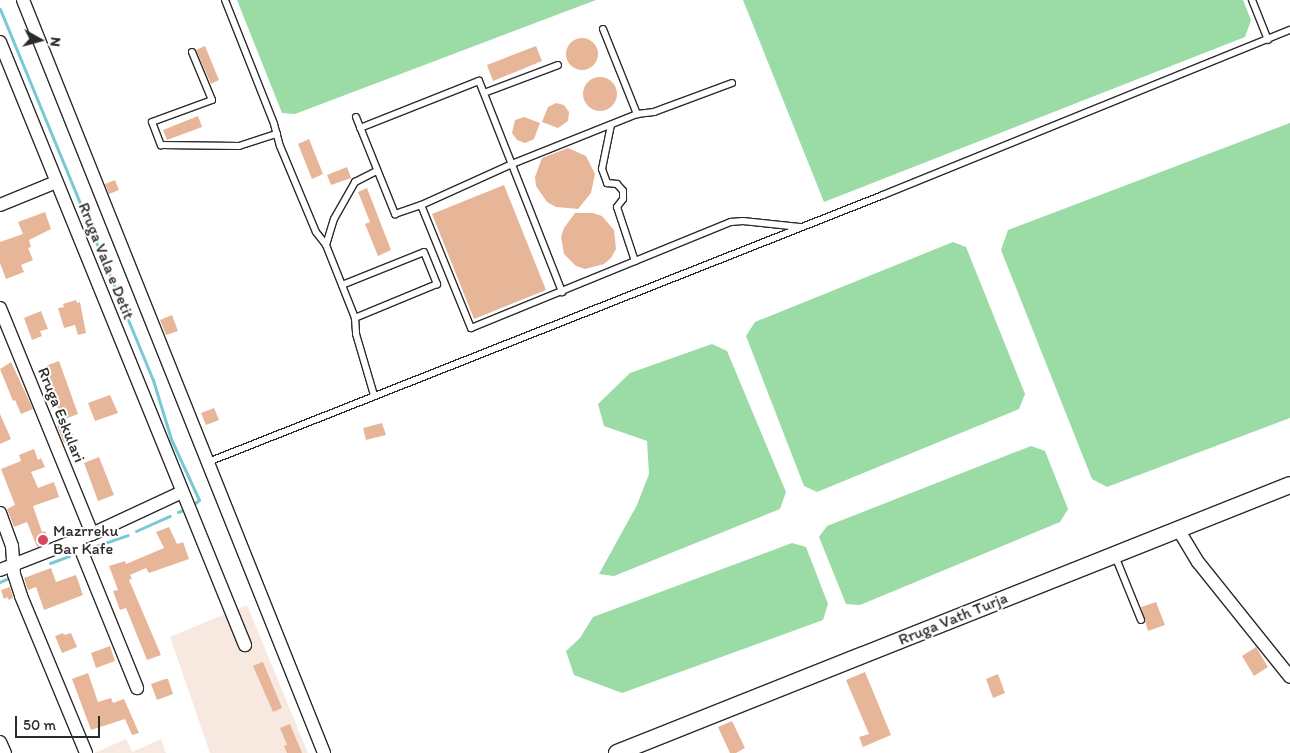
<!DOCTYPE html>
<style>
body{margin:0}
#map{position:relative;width:1290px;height:753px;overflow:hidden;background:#fff;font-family:Itim,sans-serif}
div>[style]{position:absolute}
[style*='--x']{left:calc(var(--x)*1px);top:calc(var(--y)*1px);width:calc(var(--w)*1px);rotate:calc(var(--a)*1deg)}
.built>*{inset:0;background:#f8e9e0}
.green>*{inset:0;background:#9bdba5}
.stream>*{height:3px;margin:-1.5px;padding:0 1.5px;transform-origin:1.5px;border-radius:1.5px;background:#79c9d2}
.building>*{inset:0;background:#e7b698}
.round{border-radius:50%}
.roads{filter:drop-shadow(1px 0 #2b2b2b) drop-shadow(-1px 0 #2b2b2b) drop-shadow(0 1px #2b2b2b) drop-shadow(0 -1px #2b2b2b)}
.service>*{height:6px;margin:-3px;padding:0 3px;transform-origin:3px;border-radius:3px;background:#fff}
.minor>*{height:12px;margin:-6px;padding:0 6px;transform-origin:6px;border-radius:6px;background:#fff}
.tertiary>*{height:16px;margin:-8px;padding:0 8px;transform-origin:8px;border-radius:8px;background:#fff}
.dots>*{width:14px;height:14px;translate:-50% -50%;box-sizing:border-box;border:2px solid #fff;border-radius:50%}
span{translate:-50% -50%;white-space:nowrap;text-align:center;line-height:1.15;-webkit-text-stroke:4px #fff;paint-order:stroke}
.street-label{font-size:16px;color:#2b2b2b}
.poi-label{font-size:16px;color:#2b2b2b}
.left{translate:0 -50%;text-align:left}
.north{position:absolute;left:15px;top:15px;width:50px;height:50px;-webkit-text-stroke:4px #fff;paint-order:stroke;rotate:97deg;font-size:14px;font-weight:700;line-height:20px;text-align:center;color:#2b2b2b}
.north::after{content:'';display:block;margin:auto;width:18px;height:22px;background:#2b2b2b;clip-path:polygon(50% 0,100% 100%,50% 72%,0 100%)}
.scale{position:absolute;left:15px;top:716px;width:85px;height:22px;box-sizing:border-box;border:2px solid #2b2b2b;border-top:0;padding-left:6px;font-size:15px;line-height:18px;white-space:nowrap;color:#2b2b2b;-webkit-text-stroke:4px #fff;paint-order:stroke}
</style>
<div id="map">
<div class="built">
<div style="clip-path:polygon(247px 605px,308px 753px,210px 753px,170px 637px)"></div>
<div style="clip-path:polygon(126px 739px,132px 752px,161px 739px,166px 753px,94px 753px)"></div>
</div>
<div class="green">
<div style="clip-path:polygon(237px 0,596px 0,295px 114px,282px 113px)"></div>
<div style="clip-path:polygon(743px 0,1243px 0,1251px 20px,1245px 37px,824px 202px)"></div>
<div style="clip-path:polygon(1290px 123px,1290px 418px,1107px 487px,1092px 479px,1001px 250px,1008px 230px)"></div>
<div style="clip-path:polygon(953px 242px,966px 247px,1025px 394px,1019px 409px,817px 492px,804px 486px,746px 336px,755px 322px)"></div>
<div style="clip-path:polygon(712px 344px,727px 351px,786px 492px,780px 509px,614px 576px,599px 574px,637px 505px,649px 474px,647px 441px,604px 426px,598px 404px,630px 373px)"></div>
<div style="clip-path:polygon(1031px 446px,1045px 451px,1068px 509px,1060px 522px,860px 605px,846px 604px,819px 537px,827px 526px)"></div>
<div style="clip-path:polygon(792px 543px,806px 547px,828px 604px,823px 620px,622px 693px,574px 675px,566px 651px,580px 638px,593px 617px)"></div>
</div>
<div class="stream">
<div style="--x:0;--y:9;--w:401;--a:67.6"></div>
<div style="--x:153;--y:380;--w:62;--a:73"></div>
<div style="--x:171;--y:439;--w:67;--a:65.3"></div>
<div style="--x:199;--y:500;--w:5;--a:143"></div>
<div style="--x:178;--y:512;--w:5;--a:-22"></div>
<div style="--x:136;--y:531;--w:37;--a:-24"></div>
<div style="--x:87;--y:549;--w:43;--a:-18.9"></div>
<div style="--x:50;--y:563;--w:20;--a:-20"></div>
<div style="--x:0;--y:582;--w:10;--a:-24"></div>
</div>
<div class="building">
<div class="round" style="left:566px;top:38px;width:32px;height:32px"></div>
<div style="clip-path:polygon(205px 46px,219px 80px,211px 84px,196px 50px)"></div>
<div style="clip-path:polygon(536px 46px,542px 61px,493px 81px,487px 65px)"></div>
<div class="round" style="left:583px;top:77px;width:34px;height:34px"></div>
<div style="clip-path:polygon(556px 103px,564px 105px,569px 112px,568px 121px,558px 128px,542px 122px,548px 107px)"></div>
<div style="clip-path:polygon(198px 116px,202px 127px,167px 140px,163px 130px)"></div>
<div style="clip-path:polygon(524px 117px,540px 123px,534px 139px,525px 143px,517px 140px,512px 133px,515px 120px)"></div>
<div style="clip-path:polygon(309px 139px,323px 174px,312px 179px,298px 144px)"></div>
<div style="clip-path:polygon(568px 148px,586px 156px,595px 174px,591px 193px,578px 209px,556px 207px,547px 202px,536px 186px,535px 177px,542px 158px)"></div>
<div style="clip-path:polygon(347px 167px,351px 178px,331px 185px,327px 175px)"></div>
<div style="clip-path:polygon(115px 180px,119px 190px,109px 194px,105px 184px)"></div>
<div style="clip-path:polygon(504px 185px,546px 290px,474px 319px,432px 214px)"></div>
<div style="clip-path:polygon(367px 188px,391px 250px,378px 256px,365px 224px,370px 222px,358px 192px)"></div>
<div style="clip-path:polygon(45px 212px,51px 229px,29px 240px,31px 247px,28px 248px,33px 260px,21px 265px,24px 272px,6px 279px,0 263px,0 242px,23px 234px,18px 222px)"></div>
<div style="clip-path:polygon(575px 213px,593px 213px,602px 216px,614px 230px,616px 249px,611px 258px,604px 264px,585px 269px,576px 266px,564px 254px,561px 237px,564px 228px)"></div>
<div style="clip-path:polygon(76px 300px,77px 303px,80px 302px,86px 333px,78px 335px,75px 325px,64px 328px,58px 308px,64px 307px,63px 304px)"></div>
<div style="clip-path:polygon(41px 311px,48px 329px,40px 331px,42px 336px,32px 340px,24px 318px)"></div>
<div style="clip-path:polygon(172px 315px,178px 331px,166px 335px,160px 320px)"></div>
<div style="clip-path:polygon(59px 361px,78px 414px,62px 420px,56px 403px,58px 402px,43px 367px)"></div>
<div style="clip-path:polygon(11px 362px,33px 409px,21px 414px,15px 400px,13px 401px,0 369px)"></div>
<div style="clip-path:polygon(110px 395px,118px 413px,95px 421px,88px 403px)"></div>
<div style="clip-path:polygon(214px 408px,219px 420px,206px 425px,201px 413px)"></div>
<div style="clip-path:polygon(0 414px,11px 439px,0 444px)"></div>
<div style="clip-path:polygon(68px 422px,74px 438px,64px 443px,57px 426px)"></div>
<div style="clip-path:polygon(382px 423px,386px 435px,366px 440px,363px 428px)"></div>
<div style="clip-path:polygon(34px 449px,38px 460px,41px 458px,45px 467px,31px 472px,38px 488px,54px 482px,59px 497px,33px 506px,42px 532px,45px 531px,50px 542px,37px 547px,27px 522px,14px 527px,7px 509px,15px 505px,1px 469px,21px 461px,19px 455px)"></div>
<div style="clip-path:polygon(99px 457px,114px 495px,98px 501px,84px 463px)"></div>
<div style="clip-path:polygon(169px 527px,177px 544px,183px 542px,189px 559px,149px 573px,146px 568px,130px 575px,132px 579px,129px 580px,161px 655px,147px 660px,126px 608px,120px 610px,113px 591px,118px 590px,109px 566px,125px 561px,126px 564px,164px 548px,156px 532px)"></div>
<div style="clip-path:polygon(51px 568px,56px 582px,76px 575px,83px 595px,44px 610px,36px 587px,28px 590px,24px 578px)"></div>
<div style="clip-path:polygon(10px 587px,13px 598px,9px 600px,7px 597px,4px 599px,1px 590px)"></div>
<div style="clip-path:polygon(1156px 602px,1165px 625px,1148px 631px,1141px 607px)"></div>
<div style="clip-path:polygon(63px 633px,64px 635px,71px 633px,77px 647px,62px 653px,55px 636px)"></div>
<div style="clip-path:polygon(110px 646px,115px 661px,96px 668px,91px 653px)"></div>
<div style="clip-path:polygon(1256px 647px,1268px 667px,1254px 676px,1242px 656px)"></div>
<div style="clip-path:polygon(263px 662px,282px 708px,273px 712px,253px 666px)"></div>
<div style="clip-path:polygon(865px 672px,891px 735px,863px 747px,859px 737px,869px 734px,846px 680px)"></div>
<div style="clip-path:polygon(88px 673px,98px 702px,111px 698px,113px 703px,124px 699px,139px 733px,132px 735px,125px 719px,91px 730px,72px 679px)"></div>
<div style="clip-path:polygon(998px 674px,1005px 693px,993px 698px,986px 679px)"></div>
<div style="clip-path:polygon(165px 679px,168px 679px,173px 694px,157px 700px,151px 684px)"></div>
<div style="clip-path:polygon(732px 721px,745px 748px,736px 753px,730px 753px,718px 727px)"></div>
<div style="clip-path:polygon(290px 724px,302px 753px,287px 753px,284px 746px,287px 745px,280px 728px)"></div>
</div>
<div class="roads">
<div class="service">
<div style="--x:225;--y:0;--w:133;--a:68.4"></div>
<div style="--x:274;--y:124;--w:23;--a:75"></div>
<div style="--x:280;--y:146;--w:93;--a:67.3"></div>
<div style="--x:316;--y:232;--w:16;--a:52"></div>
<div style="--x:326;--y:245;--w:79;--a:68.3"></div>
<div style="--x:355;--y:318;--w:16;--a:86"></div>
<div style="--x:356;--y:334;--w:64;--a:73.6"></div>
<div style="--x:1252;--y:0;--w:43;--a:68.2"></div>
<div style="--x:603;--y:29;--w:92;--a:68.2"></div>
<div style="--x:192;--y:52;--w:52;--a:67.4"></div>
<div style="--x:212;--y:100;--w:64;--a:159.9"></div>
<div style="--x:152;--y:122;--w:25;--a:69"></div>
<div style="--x:161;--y:145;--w:78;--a:0.7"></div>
<div style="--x:239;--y:146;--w:40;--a:-18"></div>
<div style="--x:732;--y:83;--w:83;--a:159.6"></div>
<div style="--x:654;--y:112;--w:17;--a:173"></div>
<div style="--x:637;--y:114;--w:135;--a:158.2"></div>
<div style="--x:512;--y:164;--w:100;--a:155.7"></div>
<div style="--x:421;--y:205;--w:133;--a:67.9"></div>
<div style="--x:471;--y:328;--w:281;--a:-22.2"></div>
<div style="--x:731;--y:222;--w:12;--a:-5"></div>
<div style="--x:743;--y:221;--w:57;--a:6"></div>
<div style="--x:484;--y:93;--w:79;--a:-20.7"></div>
<div style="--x:356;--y:117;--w:105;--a:68.1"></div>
<div style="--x:395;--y:214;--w:28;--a:-19"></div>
<div style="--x:611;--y:125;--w:45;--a:101.6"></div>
<div style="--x:602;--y:169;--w:15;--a:70"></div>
<div style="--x:607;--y:183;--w:10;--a:6"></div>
<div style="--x:617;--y:184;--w:9;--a:49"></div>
<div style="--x:623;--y:191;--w:8;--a:90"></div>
<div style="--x:623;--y:199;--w:10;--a:127"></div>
<div style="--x:617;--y:207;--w:57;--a:71.6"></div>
<div style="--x:360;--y:128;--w:128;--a:-21.6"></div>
<div style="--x:479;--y:81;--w:227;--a:68.5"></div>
<div style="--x:326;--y:245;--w:27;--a:-73"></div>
<div style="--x:334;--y:219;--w:43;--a:-60.4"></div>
<div style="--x:355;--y:182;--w:25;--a:-27"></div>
<div style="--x:342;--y:285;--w:88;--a:-21.9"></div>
<div style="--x:424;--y:252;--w:35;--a:68"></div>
<div style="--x:437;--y:284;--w:89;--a:157.5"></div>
<div style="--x:208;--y:462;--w:726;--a:-21.58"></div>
<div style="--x:883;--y:195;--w:439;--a:-22.1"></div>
<div style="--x:1115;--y:556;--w:69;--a:67.9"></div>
</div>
<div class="minor">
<div style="--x:23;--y:0;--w:811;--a:68.21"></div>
<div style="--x:0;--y:42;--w:651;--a:67.89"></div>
<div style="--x:0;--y:205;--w:61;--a:-22.3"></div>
<div style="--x:0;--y:308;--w:244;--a:67.8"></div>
<div style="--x:0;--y:513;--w:35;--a:70"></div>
<div style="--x:12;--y:546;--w:28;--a:86"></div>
<div style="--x:14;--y:574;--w:23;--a:72"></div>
<div style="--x:21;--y:596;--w:170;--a:67.5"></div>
<div style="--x:1178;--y:529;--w:39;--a:59"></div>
<div style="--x:1198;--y:562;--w:147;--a:51.3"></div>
<div style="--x:77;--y:540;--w:160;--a:67.9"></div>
<div style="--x:0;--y:570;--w:99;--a:-21.4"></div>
<div style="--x:92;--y:534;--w:99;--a:-25"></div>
<div style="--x:0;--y:742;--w:12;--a:66"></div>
</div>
<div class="tertiary">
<div style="--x:617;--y:753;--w:724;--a:-21.71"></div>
</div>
</div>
<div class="dots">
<div style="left:43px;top:540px;background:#d1495b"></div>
</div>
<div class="street-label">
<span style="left:106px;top:261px;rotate:68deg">Rruga Vala e Detit</span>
<span style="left:61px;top:415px;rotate:68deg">Rruga Eskulari</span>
<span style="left:953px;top:619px;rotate:-22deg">Rruga Vath Turja</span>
</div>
<div class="poi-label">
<span class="left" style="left:53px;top:540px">Mazrreku<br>Bar Kafe</span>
</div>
<div class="north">N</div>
<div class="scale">50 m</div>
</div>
